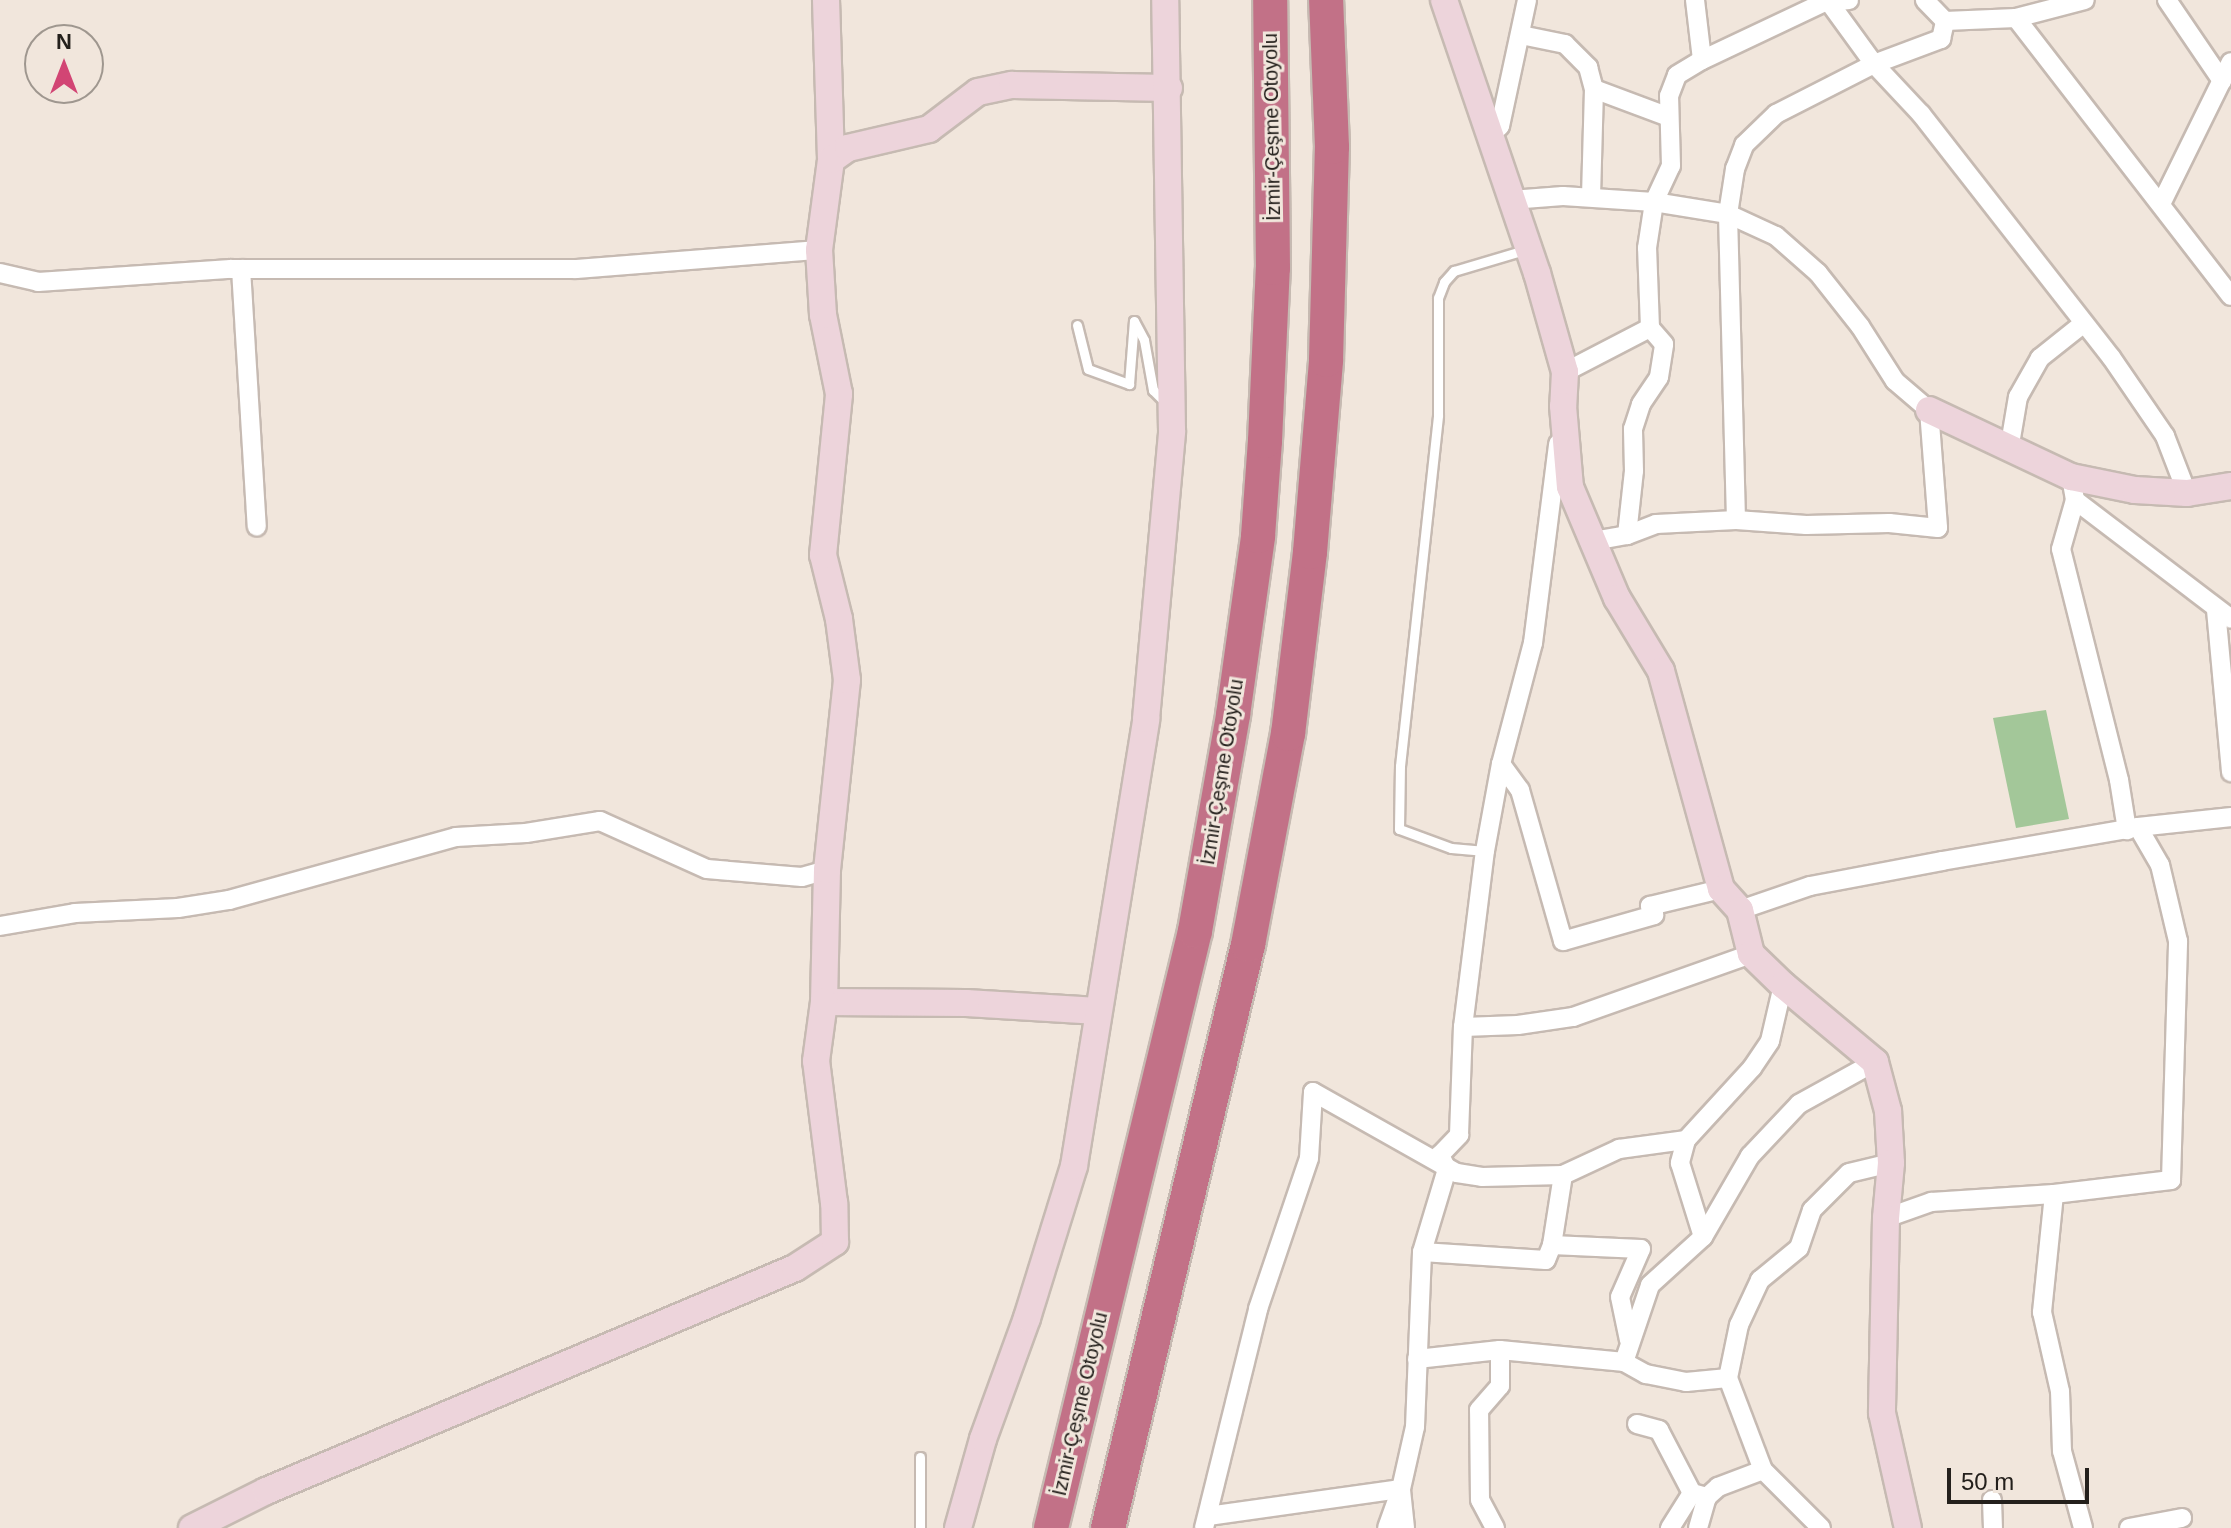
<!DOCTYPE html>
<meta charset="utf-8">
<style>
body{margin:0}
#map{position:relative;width:2231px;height:1528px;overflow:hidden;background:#f1e6dc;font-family:Arial,sans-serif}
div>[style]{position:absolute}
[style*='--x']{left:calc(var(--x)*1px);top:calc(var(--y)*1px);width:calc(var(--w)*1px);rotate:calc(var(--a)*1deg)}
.green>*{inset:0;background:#a3c799}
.roads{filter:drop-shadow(2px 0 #c6bab2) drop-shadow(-2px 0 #c6bab2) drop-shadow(0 2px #c6bab2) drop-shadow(0 -2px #c6bab2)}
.lane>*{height:9px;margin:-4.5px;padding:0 4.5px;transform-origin:4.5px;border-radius:4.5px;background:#fff}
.street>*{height:18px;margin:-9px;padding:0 9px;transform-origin:9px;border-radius:9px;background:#fff}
.secondary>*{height:26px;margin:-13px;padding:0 13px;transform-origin:13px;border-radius:13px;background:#edd4db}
.highway>*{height:34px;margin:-17px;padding:0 17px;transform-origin:17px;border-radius:17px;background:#c27187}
span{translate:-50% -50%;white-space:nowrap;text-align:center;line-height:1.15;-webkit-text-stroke:6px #f1e6dc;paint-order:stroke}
.street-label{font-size:20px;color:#24201c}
.north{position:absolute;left:24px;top:24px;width:80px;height:80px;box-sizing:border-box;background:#f1e6dc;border:2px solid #9f978f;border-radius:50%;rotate:0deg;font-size:22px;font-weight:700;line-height:32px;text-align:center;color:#24201c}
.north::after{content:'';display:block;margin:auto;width:28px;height:36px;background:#d24574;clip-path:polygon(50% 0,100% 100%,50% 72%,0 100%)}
.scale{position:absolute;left:1947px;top:1468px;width:142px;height:36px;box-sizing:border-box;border:4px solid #24201c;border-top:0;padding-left:10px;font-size:24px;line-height:28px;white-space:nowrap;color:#24201c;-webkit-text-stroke:6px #f1e6dc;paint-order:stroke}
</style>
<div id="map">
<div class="green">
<div style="clip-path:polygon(2046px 710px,2069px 819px,2016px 828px,1993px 718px)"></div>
</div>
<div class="roads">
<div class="lane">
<div style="--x:1077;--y:325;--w:45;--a:76"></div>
<div style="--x:1088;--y:369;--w:44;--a:20.1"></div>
<div style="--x:1129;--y:384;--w:63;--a:-85.5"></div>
<div style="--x:1134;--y:321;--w:21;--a:62"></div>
<div style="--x:1144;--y:340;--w:51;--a:79.8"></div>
<div style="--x:1153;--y:390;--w:17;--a:45"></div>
<div style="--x:1485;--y:851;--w:34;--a:-175"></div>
<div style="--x:1451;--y:848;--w:55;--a:-159.9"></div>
<div style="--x:1399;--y:829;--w:63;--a:-89.1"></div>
<div style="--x:1400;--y:766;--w:353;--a:-83.8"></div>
<div style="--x:1438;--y:415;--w:117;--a:-90"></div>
<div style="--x:1438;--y:298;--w:17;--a:-69"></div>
<div style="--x:1444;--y:282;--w:15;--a:-48"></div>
<div style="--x:1454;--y:271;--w:77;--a:-16.6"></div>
<div style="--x:920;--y:1528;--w:71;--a:-90"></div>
</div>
<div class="street">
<div style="--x:1695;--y:0;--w:60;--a:83.3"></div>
<div style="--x:1702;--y:60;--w:140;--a:-25.3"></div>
<div style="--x:1849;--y:0;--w:20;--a:174"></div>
<div style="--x:1829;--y:2;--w:77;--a:54"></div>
<div style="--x:1874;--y:64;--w:69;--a:46.8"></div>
<div style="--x:1921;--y:114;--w:308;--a:52"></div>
<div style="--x:2111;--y:357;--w:96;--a:55.6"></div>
<div style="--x:2165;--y:436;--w:61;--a:68.9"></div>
<div style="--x:2167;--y:0;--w:98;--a:55.8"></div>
<div style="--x:2016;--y:18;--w:351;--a:52.3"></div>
<div style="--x:1945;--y:21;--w:71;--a:-2.4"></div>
<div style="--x:2016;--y:18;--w:71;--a:-14.6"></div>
<div style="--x:1521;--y:35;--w:45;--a:11.6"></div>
<div style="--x:1565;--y:44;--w:33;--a:45"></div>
<div style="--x:1588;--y:67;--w:23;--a:75"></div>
<div style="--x:1594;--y:89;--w:108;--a:91.6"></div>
<div style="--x:1594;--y:89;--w:80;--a:20.5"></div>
<div style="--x:1490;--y:136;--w:14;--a:-45"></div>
<div style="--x:1500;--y:126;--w:129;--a:-77.9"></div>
<div style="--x:1511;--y:200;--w:52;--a:-4.4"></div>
<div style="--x:1563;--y:196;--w:91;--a:3.8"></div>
<div style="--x:1654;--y:202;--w:75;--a:9.2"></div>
<div style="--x:1728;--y:214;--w:53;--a:24.6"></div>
<div style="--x:1776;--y:236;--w:56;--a:41.4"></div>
<div style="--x:1818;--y:273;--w:68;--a:51.6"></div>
<div style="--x:1860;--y:326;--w:65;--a:57.5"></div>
<div style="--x:1895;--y:381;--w:45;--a:40.5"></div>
<div style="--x:1929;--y:410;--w:118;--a:85.6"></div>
<div style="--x:1938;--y:528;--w:49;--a:-174.2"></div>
<div style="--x:1889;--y:523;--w:83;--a:178.6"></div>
<div style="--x:1806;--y:525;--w:70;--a:-175.9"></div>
<div style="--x:1736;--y:520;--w:80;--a:177.1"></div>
<div style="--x:1656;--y:524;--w:31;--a:159"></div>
<div style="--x:1627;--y:535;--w:35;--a:170"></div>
<div style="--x:2161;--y:204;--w:158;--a:-63.8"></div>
<div style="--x:241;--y:269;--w:258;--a:86.5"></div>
<div style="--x:0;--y:273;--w:39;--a:13"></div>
<div style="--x:38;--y:282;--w:193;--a:-3.9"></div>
<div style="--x:231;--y:269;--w:345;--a:0"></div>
<div style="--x:576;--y:269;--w:244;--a:-4.5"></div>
<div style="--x:1565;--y:372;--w:96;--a:-27.4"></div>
<div style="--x:2009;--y:450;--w:54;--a:-80.4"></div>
<div style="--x:2018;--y:397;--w:45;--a:-60.6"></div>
<div style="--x:2040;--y:358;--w:56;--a:-38.5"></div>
<div style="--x:2071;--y:477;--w:23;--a:80"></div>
<div style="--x:2075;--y:500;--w:51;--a:105.9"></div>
<div style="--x:2061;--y:549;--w:238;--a:75.9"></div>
<div style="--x:2119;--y:780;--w:51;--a:80.9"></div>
<div style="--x:2075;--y:500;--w:196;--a:37.3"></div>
<div style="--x:1736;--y:520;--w:306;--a:-91.5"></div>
<div style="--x:1728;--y:214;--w:46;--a:-81.2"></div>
<div style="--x:1735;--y:169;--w:26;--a:-69"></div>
<div style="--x:1744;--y:145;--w:45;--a:-44.1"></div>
<div style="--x:1776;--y:114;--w:110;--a:-27"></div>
<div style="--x:1874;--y:64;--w:72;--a:-20.5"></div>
<div style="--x:1941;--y:39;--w:18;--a:-77"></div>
<div style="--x:1945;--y:21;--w:29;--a:-134"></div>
<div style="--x:1627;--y:535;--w:64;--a:-83.8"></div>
<div style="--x:1634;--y:471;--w:42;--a:-91.4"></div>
<div style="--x:1633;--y:429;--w:26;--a:-72"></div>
<div style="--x:1641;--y:404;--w:32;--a:-56"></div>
<div style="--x:1659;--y:377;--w:33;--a:-81"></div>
<div style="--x:1664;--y:344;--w:21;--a:-131"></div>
<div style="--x:1650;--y:328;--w:80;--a:-92.1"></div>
<div style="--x:1647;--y:248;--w:47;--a:-81.3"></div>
<div style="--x:1654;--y:202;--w:40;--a:-65"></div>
<div style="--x:1671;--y:166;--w:70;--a:-91.6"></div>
<div style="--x:1669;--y:96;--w:22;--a:-69"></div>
<div style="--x:1677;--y:75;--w:29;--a:-31"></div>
<div style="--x:2216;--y:610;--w:163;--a:84.7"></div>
<div style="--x:1501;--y:764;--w:32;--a:54"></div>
<div style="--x:1520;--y:790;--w:157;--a:74.1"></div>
<div style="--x:1563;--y:941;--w:95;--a:-15.9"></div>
<div style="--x:1654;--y:915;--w:10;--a:-114"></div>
<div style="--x:1650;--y:906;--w:73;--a:-13.5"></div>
<div style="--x:1740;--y:910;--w:74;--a:-18.9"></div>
<div style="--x:1810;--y:886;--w:134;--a:-10.7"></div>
<div style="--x:1942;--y:861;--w:199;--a:-9.8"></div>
<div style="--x:2138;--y:827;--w:94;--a:-6.1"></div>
<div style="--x:0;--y:926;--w:76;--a:-9.8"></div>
<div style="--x:75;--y:913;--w:103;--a:-2.8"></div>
<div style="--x:178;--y:908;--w:52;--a:-8.9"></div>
<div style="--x:229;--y:900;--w:236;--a:-15.5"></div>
<div style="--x:456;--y:837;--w:70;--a:-3.3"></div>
<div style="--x:526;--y:833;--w:75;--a:-9.2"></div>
<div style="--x:600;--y:821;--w:117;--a:24.2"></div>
<div style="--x:707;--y:869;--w:95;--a:4.8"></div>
<div style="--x:802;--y:877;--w:26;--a:-16"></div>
<div style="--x:1463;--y:1027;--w:55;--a:-2.1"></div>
<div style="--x:1518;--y:1025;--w:56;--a:-8.3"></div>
<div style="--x:1573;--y:1017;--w:189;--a:-19.5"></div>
<div style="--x:1686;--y:1140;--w:24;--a:105"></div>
<div style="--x:1680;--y:1163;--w:77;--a:72.7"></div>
<div style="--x:2054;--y:1194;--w:119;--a:95.8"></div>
<div style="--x:2042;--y:1312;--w:81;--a:77.2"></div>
<div style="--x:2060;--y:1391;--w:60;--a:88.1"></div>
<div style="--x:2062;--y:1451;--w:80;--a:74.7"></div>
<div style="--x:1886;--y:1218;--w:48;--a:-19.6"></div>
<div style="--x:1931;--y:1202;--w:123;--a:-3.7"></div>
<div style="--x:2054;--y:1194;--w:118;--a:-6.8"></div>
<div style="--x:2171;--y:1180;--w:239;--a:-88.3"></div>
<div style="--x:2178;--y:941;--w:78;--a:-103.3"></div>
<div style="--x:2160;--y:865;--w:44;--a:-120.1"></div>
<div style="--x:1552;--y:1245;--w:89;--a:2.6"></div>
<div style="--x:1641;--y:1249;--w:52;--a:113.6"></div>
<div style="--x:1620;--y:1297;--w:44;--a:78.2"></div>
<div style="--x:1422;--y:1252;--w:124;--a:3.7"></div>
<div style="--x:1546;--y:1260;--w:16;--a:-68"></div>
<div style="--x:1552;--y:1245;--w:71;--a:-81.1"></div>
<div style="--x:1417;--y:1359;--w:83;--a:-6.2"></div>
<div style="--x:1500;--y:1350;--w:125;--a:5.5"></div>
<div style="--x:1624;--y:1362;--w:25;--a:29"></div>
<div style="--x:1646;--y:1374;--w:41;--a:11.3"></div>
<div style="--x:1686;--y:1382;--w:42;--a:-5.4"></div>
<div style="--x:1728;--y:1378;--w:98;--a:69.2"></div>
<div style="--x:1624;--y:1362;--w:81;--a:-71.3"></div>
<div style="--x:1650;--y:1285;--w:72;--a:-42.2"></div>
<div style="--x:1703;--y:1237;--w:94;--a:-59.9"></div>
<div style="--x:1750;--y:1156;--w:71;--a:-46.7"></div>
<div style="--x:1799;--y:1104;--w:87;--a:-28.9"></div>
<div style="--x:1728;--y:1378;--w:54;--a:-78.3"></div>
<div style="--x:1739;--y:1325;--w:50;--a:-65"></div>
<div style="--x:1760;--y:1280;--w:50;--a:-39.4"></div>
<div style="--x:1799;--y:1248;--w:40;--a:-71.1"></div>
<div style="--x:1812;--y:1210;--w:52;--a:-45"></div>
<div style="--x:1849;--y:1173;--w:43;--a:-13.4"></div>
<div style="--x:1637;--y:1424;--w:23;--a:15"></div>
<div style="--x:1659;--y:1430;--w:71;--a:62.4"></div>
<div style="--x:1992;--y:1500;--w:28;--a:88"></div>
<div style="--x:1208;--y:1516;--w:195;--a:-8"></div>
<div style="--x:1401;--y:1489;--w:41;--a:109.7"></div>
<div style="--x:1204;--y:1528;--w:226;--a:-76.1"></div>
<div style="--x:1258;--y:1309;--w:159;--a:-71.3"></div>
<div style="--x:1309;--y:1158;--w:66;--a:-86.5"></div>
<div style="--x:1313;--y:1092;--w:165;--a:29.4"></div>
<div style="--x:1457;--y:1173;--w:25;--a:9"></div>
<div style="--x:1482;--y:1177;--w:81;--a:-1.4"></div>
<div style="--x:1563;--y:1175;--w:62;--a:-24.9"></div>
<div style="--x:1619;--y:1149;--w:68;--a:-7.7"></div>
<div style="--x:1686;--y:1140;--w:98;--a:-47.5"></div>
<div style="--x:1752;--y:1068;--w:32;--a:-56"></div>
<div style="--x:1770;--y:1041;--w:57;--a:-76.9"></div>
<div style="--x:1405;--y:1528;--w:39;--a:-96"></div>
<div style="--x:1401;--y:1489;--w:64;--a:-77.3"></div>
<div style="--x:1415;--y:1427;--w:175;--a:-87.7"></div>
<div style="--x:1422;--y:1252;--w:87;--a:-73.2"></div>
<div style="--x:1447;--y:1169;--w:16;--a:-117"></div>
<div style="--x:1440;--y:1155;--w:28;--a:-46"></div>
<div style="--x:1459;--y:1135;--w:108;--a:-87.9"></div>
<div style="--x:1463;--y:1027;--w:177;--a:-82.9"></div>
<div style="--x:1485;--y:851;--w:88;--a:-79.6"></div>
<div style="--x:1501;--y:764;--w:125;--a:-75.2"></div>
<div style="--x:1533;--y:643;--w:201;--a:-82.8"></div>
<div style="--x:1495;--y:1528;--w:32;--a:-118"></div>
<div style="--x:1480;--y:1500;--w:90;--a:-90.6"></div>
<div style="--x:1479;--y:1410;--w:32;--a:-49"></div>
<div style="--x:1500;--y:1386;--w:36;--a:-90"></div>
<div style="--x:1670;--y:1528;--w:41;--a:-57.8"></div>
<div style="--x:1692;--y:1493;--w:16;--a:15"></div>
<div style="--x:1707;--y:1497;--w:15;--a:-42"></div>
<div style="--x:1718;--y:1487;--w:48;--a:-20.7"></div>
<div style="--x:1763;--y:1470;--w:82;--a:45"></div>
<div style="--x:1698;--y:1528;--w:32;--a:-74"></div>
<div style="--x:2129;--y:1528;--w:54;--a:-10.7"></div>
</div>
<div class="secondary">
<div style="--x:826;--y:0;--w:160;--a:88.2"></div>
<div style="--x:1444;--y:0;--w:288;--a:71.2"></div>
<div style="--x:1537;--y:273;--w:103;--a:74.2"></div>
<div style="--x:1565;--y:372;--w:34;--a:93"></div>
<div style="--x:1563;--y:406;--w:81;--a:85.1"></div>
<div style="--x:1570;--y:487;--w:121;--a:67.1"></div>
<div style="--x:1617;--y:598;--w:85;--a:58.9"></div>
<div style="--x:1661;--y:671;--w:226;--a:74.6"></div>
<div style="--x:1721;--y:889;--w:28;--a:48"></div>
<div style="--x:1740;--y:910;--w:45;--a:76"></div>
<div style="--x:1751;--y:954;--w:45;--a:44.1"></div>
<div style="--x:1783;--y:985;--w:120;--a:39.9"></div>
<div style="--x:1875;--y:1062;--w:51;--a:75.1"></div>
<div style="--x:1888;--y:1111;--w:52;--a:86.7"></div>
<div style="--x:1891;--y:1163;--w:55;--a:95.2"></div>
<div style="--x:1886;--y:1218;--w:195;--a:91.2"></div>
<div style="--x:1882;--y:1413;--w:118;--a:77.3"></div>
<div style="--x:1929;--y:410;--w:157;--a:25.3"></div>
<div style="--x:2071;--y:477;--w:65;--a:11.5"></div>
<div style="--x:2135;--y:490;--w:52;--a:3.3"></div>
<div style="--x:2187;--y:493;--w:45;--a:-9"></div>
<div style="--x:1098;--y:1011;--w:132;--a:-176.5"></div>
<div style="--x:966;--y:1003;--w:142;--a:-179.6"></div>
<div style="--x:824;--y:1002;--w:132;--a:-88.7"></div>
<div style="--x:827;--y:870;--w:191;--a:-84"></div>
<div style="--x:847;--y:680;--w:62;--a:-97.5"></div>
<div style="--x:839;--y:619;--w:66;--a:-104"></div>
<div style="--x:823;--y:555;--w:162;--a:-84.3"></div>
<div style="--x:839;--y:394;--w:81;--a:-101.4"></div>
<div style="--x:823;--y:315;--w:65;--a:-93.5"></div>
<div style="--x:819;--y:250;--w:91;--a:-82.4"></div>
<div style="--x:831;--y:160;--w:21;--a:-35"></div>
<div style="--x:848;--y:148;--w:83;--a:-13.2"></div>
<div style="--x:929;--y:129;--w:61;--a:-37.1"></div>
<div style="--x:978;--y:92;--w:35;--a:-12"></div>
<div style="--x:1012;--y:85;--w:157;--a:1.1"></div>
<div style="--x:192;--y:1528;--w:83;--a:-26.6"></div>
<div style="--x:266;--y:1491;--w:574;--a:-22.86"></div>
<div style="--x:795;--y:1268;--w:48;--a:-33"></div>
<div style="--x:835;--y:1242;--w:39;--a:-91"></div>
<div style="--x:834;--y:1203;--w:143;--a:-97.2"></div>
<div style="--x:816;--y:1061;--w:60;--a:-82.3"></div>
<div style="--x:958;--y:1528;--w:92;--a:-74.3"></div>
<div style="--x:983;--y:1439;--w:129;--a:-70"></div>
<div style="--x:1027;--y:1318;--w:159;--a:-72.8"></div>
<div style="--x:1074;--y:1166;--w:453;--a:-80.8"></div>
<div style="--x:1146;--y:719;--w:289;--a:-84.8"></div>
<div style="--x:1172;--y:431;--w:431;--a:-90.9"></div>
</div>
<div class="highway">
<div style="--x:1051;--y:1528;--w:614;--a:-76.44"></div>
<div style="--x:1195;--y:931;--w:219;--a:-80"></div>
<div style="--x:1233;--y:715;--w:181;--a:-82"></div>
<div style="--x:1258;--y:536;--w:95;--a:-85.8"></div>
<div style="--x:1265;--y:441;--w:173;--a:-87.4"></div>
<div style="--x:1273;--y:268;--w:268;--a:-90.6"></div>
<div style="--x:1108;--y:1528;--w:600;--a:-76.5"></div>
<div style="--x:1248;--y:945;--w:215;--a:-79.3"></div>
<div style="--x:1288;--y:734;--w:183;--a:-83.1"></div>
<div style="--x:1310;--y:552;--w:193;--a:-85.2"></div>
<div style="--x:1326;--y:360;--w:213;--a:-88.4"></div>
<div style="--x:1332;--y:147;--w:147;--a:-92.3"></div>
</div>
</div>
<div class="street-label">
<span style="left:1272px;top:127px;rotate:-91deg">İzmir-Çeşme Otoyolu</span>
<span style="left:1222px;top:772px;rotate:-81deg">İzmir-Çeşme Otoyolu</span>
<span style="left:1080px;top:1404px;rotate:-77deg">İzmir-Çeşme Otoyolu</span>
</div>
<div class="north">N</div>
<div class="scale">50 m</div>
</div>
